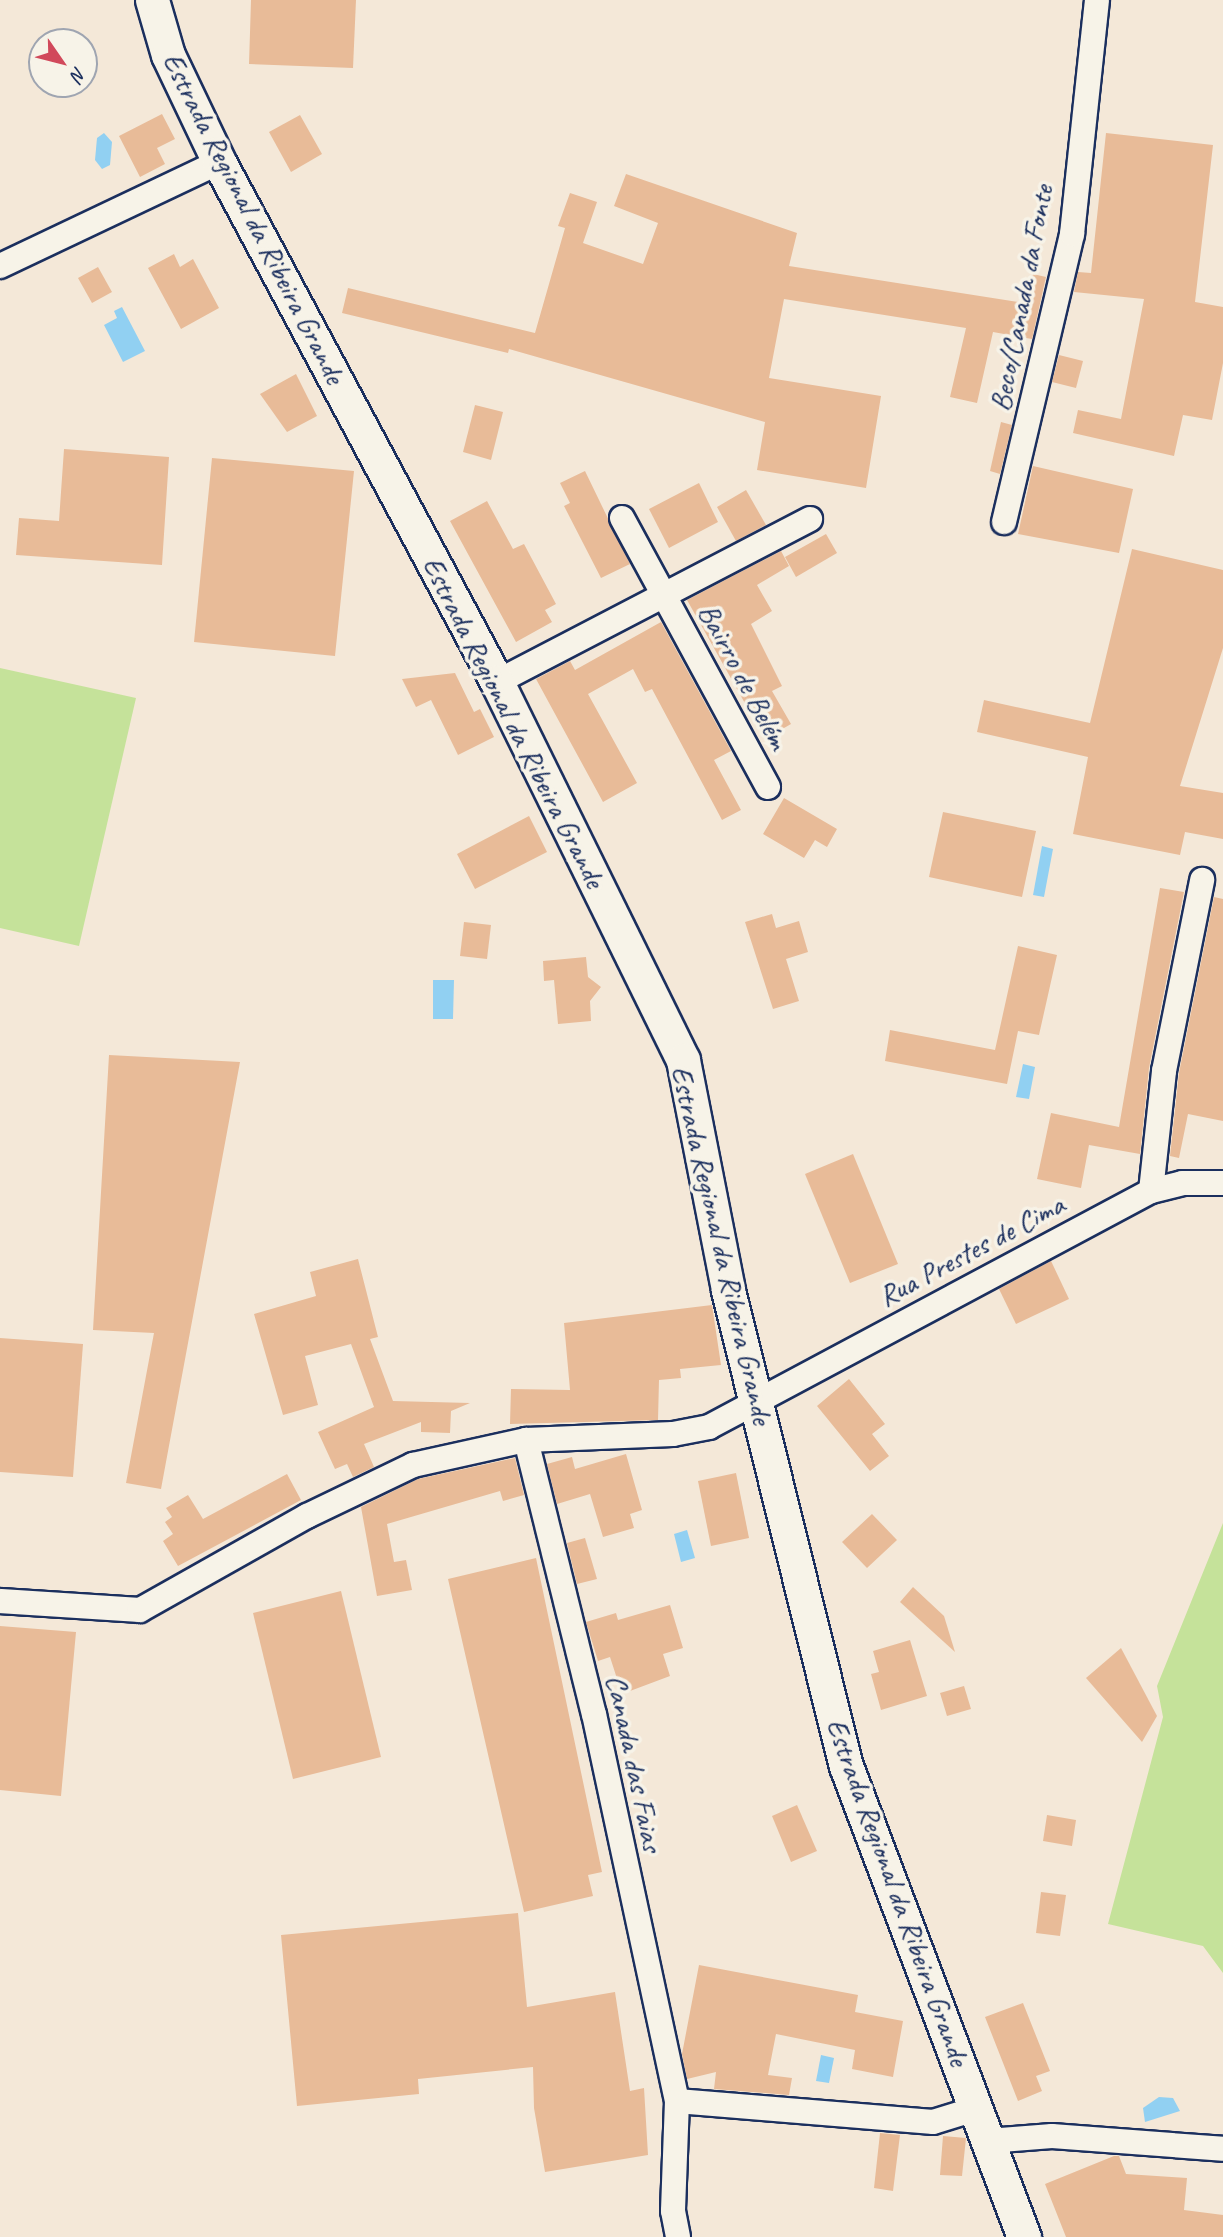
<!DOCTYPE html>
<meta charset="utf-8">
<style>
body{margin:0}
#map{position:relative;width:1223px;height:2237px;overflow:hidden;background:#f4e8d8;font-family:Caveat,sans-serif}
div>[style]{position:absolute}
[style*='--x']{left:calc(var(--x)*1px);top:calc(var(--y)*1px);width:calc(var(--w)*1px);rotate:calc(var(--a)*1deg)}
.green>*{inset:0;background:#c5e29a}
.water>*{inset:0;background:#91d0f2}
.building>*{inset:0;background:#e8bb98}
.roads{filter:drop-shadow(2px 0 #1b2f5e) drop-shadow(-2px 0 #1b2f5e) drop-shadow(0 2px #1b2f5e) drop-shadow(0 -2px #1b2f5e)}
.minor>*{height:24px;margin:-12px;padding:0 12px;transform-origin:12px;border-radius:12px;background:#f7f3e8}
.secondary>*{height:33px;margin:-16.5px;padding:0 16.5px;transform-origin:16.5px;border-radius:16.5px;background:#f7f3e8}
span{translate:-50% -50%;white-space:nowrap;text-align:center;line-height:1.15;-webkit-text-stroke:7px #f7f3e8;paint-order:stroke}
.street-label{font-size:30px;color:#1b2f5e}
.north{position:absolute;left:28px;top:28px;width:70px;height:70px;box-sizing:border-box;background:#f7f3e8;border:2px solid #9fa5b1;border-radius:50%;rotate:125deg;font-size:19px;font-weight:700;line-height:28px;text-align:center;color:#1b2f5e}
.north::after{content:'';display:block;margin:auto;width:24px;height:32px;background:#d1495b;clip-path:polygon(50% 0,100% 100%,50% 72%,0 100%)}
</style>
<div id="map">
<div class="green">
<div style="clip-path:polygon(0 668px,136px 698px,79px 946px,0 928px)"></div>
<div style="clip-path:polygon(1223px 1523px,1223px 1973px,1203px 1946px,1108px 1924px,1163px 1717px,1157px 1686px)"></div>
</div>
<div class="water">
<div style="clip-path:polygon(104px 133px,112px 142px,110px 165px,102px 169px,95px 160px,97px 138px)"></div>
<div style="clip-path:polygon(122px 307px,145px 351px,123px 362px,104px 325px,117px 318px,114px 311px)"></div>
<div style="clip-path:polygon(1042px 846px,1053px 849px,1044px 897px,1033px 895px)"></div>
<div style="clip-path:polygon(433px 980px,454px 980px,453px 1019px,433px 1019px)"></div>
<div style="clip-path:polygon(1023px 1064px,1035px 1067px,1029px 1099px,1016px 1097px)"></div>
<div style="clip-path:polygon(687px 1530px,695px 1558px,681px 1562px,674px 1534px)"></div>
<div style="clip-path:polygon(821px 2055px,834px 2058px,829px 2083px,816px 2081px)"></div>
<div style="clip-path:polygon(1159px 2097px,1173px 2098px,1180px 2111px,1145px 2122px,1143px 2108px)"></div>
</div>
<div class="building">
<div style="clip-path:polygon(251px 0,356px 0,353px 68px,249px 64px)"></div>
<div style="clip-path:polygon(162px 114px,175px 139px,157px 148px,165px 164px,140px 177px,119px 136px)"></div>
<div style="clip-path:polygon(300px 115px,322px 154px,291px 172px,269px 132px)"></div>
<div style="clip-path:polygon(1106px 133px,1213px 145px,1195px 302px,1223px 307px,1223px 363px,1212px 420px,1183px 415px,1174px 456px,1073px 433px,1078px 410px,1121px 419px,1144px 299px,1074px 292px,1078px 272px,1091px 273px)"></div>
<div style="clip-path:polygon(626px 174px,797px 233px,789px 266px,1025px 303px,1033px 274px,1046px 277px,1032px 339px,993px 332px,977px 403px,950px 397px,966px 328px,784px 299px,769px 378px,881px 396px,866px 488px,757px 470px,765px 422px,509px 349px,508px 353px,342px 313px,348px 288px,535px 333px,565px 228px,558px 226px,570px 193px,597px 202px,583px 243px,643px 264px,658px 223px,614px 206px)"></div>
<div style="clip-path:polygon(174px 254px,180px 267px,193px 259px,219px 308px,181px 329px,148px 268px)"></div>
<div style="clip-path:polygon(98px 267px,112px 292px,92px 303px,78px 278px)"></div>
<div style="clip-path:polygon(1059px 355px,1083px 361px,1076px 388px,1052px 382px)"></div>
<div style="clip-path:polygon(296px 374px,317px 416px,287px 432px,260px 394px)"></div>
<div style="clip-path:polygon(475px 405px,503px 412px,491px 460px,463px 452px)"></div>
<div style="clip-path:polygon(1001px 422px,1012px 425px,1000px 474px,990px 471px)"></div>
<div style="clip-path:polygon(64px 449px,169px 457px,162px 565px,16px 555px,19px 518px,59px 521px)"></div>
<div style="clip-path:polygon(212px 458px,354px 471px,335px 656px,194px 642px)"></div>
<div style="clip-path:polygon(1033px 466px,1133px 489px,1119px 553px,1018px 534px)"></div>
<div style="clip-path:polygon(585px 471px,630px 564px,601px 578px,564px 506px,570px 503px,560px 483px)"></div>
<div style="clip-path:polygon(699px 483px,718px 522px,669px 548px,649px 509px)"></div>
<div style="clip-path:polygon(746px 490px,766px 525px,736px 541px,717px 507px)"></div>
<div style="clip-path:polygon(487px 501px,513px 549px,524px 544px,556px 604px,545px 610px,552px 622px,516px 642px,450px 521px)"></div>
<div style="clip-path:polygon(826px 534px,837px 553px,796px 577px,785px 557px)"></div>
<div style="clip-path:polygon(1132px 549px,1223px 570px,1223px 648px,1180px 786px,1223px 793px,1223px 839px,1185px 832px,1180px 855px,1073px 834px,1088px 757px,977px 732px,984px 700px,1090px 723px)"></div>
<div style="clip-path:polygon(781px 551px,789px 566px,757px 585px,772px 611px,751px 624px,782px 686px,772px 691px,791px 724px,765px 739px,687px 600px)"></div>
<div style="clip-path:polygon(661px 622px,731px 751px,714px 760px,741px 810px,722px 820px,652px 689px,645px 692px,633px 669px,588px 694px,637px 783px,603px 802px,536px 679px,570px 661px,575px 670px)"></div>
<div style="clip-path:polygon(455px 673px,474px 712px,480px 709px,494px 737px,458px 755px,431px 700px,416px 707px,402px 679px)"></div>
<div style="clip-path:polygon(784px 798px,837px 829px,827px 847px,815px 840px,804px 858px,763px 834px)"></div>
<div style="clip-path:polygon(943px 812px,1036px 831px,1022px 897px,929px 877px)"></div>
<div style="clip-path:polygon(529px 816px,547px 852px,475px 889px,457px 854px)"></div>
<div style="clip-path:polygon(1160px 888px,1184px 892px,1149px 1068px,1140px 1154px,1089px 1145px,1081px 1188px,1037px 1179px,1051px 1113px,1119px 1127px)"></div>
<div style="clip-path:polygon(1214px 897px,1223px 899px,1223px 1121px,1188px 1114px,1179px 1158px,1170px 1156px,1179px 1073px)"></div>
<div style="clip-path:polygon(772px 914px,776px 928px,799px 921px,808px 952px,786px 959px,799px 1001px,773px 1009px,745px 922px)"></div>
<div style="clip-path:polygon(464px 922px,491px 925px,487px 959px,460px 956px)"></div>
<div style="clip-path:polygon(1018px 946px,1057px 955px,1039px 1035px,1018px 1031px,1007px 1084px,885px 1061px,890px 1030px,995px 1050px)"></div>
<div style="clip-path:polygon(586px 957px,588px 977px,601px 987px,590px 1001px,591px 1021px,558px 1024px,554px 980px,544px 981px,543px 961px)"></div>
<div style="clip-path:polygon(109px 1055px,240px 1062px,161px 1489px,126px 1483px,154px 1333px,93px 1330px)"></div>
<div style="clip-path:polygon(853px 1154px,898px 1264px,850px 1283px,805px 1174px)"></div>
<div style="clip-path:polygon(358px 1259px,378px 1337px,370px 1339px,393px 1401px,470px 1403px,451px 1411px,450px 1433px,421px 1432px,421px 1422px,364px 1444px,374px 1467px,353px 1477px,347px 1464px,335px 1469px,318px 1432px,374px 1407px,351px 1344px,305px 1356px,318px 1405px,283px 1415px,254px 1314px,316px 1296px,310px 1272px)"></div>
<div style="clip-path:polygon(1051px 1261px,1069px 1299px,1016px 1324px,999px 1289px)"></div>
<div style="clip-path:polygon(712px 1305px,721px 1365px,680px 1369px,681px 1378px,659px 1380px,658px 1420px,510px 1424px,511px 1389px,570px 1390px,564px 1323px)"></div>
<div style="clip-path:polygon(0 1338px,83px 1344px,73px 1477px,0 1472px)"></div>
<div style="clip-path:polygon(849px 1379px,885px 1424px,872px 1434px,889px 1456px,870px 1471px,817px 1406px)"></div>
<div style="clip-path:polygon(626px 1454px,642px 1510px,630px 1514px,634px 1528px,603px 1537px,590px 1494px,557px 1504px,547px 1464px,572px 1457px,575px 1469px)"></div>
<div style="clip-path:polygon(515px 1458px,524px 1495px,503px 1501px,500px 1491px,387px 1524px,394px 1562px,406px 1560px,412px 1590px,377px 1596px,361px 1507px,418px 1479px)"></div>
<div style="clip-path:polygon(736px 1473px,749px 1538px,711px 1546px,698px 1481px)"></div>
<div style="clip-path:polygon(287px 1474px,301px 1500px,178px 1566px,163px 1541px,173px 1534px,165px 1522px,172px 1517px,166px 1508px,188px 1495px,203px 1519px)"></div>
<div style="clip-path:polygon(872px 1514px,897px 1540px,867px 1568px,842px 1542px)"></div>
<div style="clip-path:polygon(585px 1538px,597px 1579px,577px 1584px,567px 1543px)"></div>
<div style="clip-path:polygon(536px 1558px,602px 1872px,588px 1875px,593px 1896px,524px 1912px,448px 1579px)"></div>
<div style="clip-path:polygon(913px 1587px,944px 1616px,955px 1652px,900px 1602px)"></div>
<div style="clip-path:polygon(341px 1591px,381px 1757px,293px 1779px,253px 1613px)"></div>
<div style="clip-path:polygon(670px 1605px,683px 1648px,663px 1654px,670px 1676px,622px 1694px,610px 1657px,598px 1661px,586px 1622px,616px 1613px,618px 1620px)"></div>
<div style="clip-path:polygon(0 1626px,76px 1632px,61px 1796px,0 1790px)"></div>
<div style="clip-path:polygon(910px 1640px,927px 1696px,881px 1710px,871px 1674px,879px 1672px,873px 1651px)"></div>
<div style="clip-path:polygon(1121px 1648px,1157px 1716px,1142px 1742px,1086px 1678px)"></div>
<div style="clip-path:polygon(964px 1686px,971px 1709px,947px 1716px,940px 1693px)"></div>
<div style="clip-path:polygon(797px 1805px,817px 1851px,791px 1862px,772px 1816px)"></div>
<div style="clip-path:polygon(1047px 1815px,1076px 1820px,1072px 1846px,1043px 1841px)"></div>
<div style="clip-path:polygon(1041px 1892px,1066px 1895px,1060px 1936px,1036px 1933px)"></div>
<div style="clip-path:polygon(518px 1913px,527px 2007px,615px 1992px,630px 2091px,644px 2088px,648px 2155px,545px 2172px,534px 2108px,533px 2067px,418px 2079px,419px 2094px,297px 2106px,281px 1935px)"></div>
<div style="clip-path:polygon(699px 1965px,858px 1995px,855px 2012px,903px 2021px,893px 2077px,852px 2069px,855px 2050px,776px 2034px,768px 2075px,792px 2078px,789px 2095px,714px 2089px,716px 2072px,687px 2079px,682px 2054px)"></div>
<div style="clip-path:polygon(1023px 2003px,1050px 2071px,1036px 2076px,1042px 2091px,1018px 2101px,985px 2017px)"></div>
<div style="clip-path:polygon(880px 2133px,900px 2135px,893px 2191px,874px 2188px)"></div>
<div style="clip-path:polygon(943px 2136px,966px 2138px,962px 2176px,940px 2175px)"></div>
<div style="clip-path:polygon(1114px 2156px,1119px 2156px,1126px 2174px,1187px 2178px,1184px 2210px,1223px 2215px,1223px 2237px,1066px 2237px,1045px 2184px)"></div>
</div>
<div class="roads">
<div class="minor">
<div style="--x:0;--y:266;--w:242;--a:-25.4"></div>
<div style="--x:622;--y:518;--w:306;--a:61.5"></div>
<div style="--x:1004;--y:522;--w:296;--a:-76.7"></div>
<div style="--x:1072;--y:234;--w:235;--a:-83.9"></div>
<div style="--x:497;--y:682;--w:353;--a:-27.5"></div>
<div style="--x:1151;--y:1191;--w:121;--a:-83.8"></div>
<div style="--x:1164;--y:1071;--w:195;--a:-78.7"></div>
<div style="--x:526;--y:1440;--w:282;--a:76.1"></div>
<div style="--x:594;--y:1714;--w:396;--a:77.9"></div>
<div style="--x:677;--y:2101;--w:110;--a:92.1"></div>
<div style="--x:673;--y:2211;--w:26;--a:79"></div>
<div style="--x:0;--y:1601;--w:140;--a:3.7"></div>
<div style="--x:140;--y:1610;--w:192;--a:-29.4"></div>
<div style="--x:307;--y:1516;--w:118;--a:-25.7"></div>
<div style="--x:413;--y:1465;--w:116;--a:-12.5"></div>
<div style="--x:526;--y:1440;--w:147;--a:-2.3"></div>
<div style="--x:673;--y:1434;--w:37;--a:-11"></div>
<div style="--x:709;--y:1427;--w:501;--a:-28.1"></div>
<div style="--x:1151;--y:1191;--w:32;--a:-14"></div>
<div style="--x:1182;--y:1183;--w:41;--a:0"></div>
<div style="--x:677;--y:2101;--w:257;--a:4.7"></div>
<div style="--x:933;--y:2122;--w:44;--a:-17.2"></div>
<div style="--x:988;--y:2141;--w:64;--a:-4.5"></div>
<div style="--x:1052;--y:2136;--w:171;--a:4.3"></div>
</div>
<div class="secondary">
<div style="--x:152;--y:0;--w:57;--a:73.8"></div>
<div style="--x:168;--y:55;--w:119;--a:64.5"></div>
<div style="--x:219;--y:162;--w:590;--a:61.87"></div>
<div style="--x:497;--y:682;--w:421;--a:63.8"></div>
<div style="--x:683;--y:1060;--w:234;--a:78.9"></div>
<div style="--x:728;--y:1290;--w:490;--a:76.1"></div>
<div style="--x:846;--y:1766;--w:504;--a:69.3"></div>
</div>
</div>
<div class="street-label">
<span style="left:254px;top:218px;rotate:63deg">Estrada Regional da Ribeira Grande</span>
<span style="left:1021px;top:298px;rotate:-79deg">Beco/Canada da Fonte</span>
<span style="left:744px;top:676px;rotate:62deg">Bairro de Belém</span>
<span style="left:514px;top:722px;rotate:63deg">Estrada Regional da Ribeira Grande</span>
<span style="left:722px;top:1245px;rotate:77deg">Estrada Regional da Ribeira Grande</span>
<span style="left:971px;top:1250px;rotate:-28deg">Rua Prestes de Cima</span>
<span style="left:635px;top:1763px;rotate:78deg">Canada das Faias</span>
<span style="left:898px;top:1892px;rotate:70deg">Estrada Regional da Ribeira Grande</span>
</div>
<div class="north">N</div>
</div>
